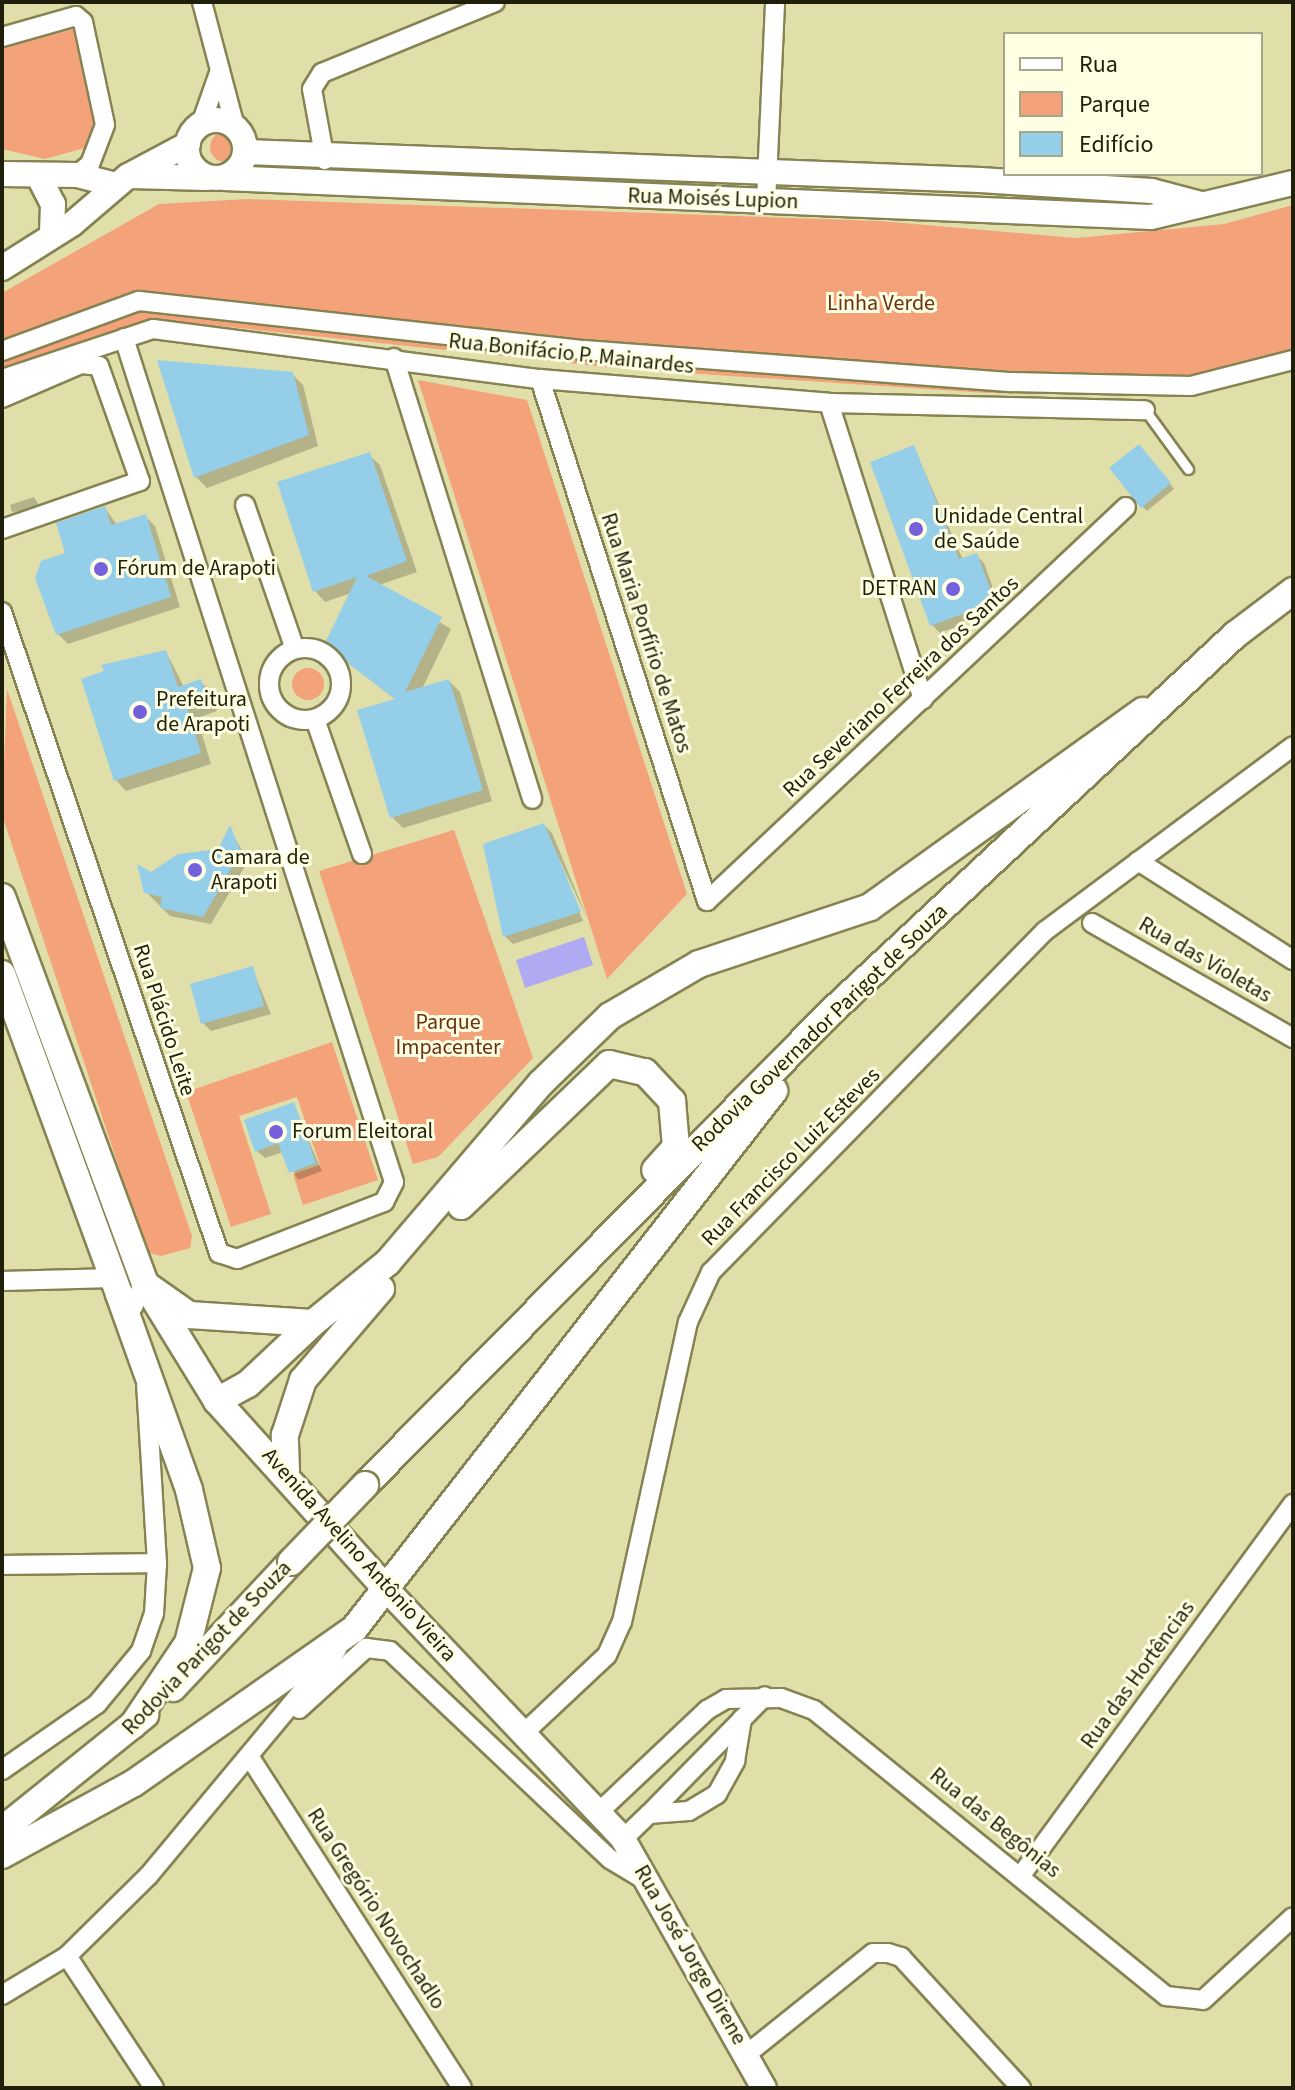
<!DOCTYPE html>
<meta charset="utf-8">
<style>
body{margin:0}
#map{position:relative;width:1295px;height:2090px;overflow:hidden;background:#e0dfaa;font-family:"Source Sans 3",sans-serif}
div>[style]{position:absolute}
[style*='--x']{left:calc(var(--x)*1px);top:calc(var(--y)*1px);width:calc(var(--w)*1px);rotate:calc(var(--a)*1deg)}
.green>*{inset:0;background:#f4a279}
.round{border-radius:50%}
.water>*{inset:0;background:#afaaf2}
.shadow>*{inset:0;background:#0003}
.building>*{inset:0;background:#94cee8}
.roads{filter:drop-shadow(2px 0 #858352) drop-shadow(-2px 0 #858352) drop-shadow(0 2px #858352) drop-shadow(0 -2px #858352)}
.lane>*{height:9px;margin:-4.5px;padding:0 4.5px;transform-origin:4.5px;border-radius:4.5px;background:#fff}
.street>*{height:18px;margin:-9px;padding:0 9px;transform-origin:9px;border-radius:9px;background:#fff}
.street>.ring{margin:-9px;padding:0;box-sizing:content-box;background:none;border:18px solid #fff;border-radius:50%}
.secondary>*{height:24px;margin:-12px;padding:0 12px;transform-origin:12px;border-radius:12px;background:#fff}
.secondary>.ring{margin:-12px;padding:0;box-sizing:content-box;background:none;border:24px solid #fff;border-radius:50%}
.primary>*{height:26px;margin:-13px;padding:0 13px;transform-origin:13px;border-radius:13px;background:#fff}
.bridges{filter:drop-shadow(2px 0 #858352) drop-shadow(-2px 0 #858352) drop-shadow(0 2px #858352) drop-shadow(0 -2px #858352)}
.primary-bridge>*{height:26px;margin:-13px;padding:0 13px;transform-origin:13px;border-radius:13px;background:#fff}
.dots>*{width:22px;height:22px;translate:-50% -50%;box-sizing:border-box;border:4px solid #ffffe4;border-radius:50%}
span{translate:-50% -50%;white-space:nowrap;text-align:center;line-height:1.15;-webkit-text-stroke:6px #ffffe4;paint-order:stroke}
.street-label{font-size:22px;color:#201f0b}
.park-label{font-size:22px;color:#6b3110}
.poi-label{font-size:22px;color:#201f0b}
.left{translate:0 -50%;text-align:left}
.right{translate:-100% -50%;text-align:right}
.frame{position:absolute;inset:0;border:4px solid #201f0b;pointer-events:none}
.legend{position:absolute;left:1003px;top:32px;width:260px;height:144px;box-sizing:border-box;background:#ffffe4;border:2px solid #a6a58d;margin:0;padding:10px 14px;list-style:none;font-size:24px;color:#201f0b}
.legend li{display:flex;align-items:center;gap:16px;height:40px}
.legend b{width:40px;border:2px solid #a6a58d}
</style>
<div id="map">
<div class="green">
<div style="clip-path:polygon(74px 29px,97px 107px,92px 146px,45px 159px,2px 149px,2px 48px)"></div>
<div class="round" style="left:210px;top:132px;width:30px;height:30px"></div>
<div style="clip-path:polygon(247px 199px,880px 221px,1076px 238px,1224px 224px,1293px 205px,1293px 369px,1189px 395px,988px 393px,624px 369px,154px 319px,2px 369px,2px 293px,159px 204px)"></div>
<div style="clip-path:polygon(418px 380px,527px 400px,687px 894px,607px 979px)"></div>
<div class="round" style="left:292px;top:668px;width:32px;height:32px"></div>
<div style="clip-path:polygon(7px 689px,192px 1236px,190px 1248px,161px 1256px,147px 1252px,2px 815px)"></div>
<div style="clip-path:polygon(454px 830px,533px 1058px,438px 1157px,413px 1164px,319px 871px)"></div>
<div style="clip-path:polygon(332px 1042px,378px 1180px,303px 1205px,293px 1174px,320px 1165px,297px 1097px,239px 1116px,271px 1214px,231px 1227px,186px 1092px)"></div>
</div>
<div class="water">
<div style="clip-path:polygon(584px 937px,593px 965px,525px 988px,516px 960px)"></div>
</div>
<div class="shadow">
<div style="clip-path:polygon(292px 374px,303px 385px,318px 446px,207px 488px,196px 477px)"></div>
<div style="clip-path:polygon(914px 447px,963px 560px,976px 555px,984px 563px,1001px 610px,940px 633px,932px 625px)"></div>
<div style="clip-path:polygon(1144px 451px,1174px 489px,1147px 511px,1143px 507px)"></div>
<div style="clip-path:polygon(369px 455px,380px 465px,417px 572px,379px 585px,451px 629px,422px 689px,449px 681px,460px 692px,492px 801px,403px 828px,392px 817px,396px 700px,326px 645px,351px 593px,325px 602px,315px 591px)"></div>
<div style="clip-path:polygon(34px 497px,41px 509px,12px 512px,10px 505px)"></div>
<div style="clip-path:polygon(105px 508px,117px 525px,145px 516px,155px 526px,180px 607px,68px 644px,57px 633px,68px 554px)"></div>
<div style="clip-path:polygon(166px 652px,184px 687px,200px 681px,211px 692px,217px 711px,197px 718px,211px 764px,126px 791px,116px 780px)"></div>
<div style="clip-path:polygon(544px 825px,552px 833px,588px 920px,546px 831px,583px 921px,513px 944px,505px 936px)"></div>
<div style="clip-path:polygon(230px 829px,248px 861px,211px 924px,170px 916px,146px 892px,151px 874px,219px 851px)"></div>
<div style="clip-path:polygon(252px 968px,271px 1014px,211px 1031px,203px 1023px)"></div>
<div style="clip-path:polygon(293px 1105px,322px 1171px,298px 1180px,283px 1152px,265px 1158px,257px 1151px)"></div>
</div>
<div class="building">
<div style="clip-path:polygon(157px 360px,293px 372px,309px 435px,194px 478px)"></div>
<div style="clip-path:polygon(1139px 444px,1171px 483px,1141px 508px,1109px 468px)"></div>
<div style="clip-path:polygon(914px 445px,959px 559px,977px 553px,995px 602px,930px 626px,870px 462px)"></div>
<div style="clip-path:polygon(370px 452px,407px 561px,366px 576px,442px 617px,405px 692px,449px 679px,483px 790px,390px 818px,357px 710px,395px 699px,324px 645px,357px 577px,313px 592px,277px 482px)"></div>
<div style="clip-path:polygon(105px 506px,111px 525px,146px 514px,171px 597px,56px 635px,35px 578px,41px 561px,65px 553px,56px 523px)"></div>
<div style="clip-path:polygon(166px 650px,178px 687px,201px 679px,207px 700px,187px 707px,201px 753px,114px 781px,81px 679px,104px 671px,101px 665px)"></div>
<div style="clip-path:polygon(544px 823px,581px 912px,503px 937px,483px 844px)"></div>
<div style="clip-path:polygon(230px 825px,241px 852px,203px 917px,160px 908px,162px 897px,144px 893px,137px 864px,151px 872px,178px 854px,218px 849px)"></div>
<div style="clip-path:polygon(253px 966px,264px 1006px,201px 1024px,190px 984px)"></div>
<div style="clip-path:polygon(294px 1102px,316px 1163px,289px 1173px,278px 1143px,255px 1152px,244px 1120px)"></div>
</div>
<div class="roads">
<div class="lane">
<div style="--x:1145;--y:410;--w:73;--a:53.9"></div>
</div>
<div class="street">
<div style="--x:202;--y:2;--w:129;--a:75.2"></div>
<div style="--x:2;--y:37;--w:77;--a:-15.8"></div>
<div style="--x:76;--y:16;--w:9;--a:41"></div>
<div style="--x:83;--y:22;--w:105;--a:77.9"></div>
<div style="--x:105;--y:125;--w:42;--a:111"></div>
<div style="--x:90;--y:164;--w:17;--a:140"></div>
<div style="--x:201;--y:124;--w:57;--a:-70.6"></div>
<div style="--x:325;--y:160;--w:72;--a:-100.4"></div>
<div style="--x:312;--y:89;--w:19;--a:-58"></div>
<div style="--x:322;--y:73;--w:187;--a:-22.3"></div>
<div style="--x:766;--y:202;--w:200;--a:-87.4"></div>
<div style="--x:2;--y:351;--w:146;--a:-20.1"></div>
<div style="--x:139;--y:301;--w:448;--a:6.3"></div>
<div style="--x:584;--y:350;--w:429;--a:4.3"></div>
<div style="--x:1012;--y:382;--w:179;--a:1.3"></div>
<div style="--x:1191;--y:386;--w:105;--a:-14.3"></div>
<div style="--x:394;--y:358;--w:462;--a:72.6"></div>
<div style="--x:2;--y:379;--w:159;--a:-18.3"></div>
<div style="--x:153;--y:329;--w:390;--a:7.4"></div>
<div style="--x:540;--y:379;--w:290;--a:4.7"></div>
<div style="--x:829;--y:403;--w:316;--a:1.3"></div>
<div style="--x:540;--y:379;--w:548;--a:72.26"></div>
<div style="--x:707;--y:901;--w:575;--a:-43.24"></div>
<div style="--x:2;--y:398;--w:86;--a:-23.3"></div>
<div style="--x:81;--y:364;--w:18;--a:6"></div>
<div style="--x:99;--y:366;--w:122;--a:70.4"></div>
<div style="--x:140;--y:481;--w:146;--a:160.8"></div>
<div style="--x:829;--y:403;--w:311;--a:72.4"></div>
<div style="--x:245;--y:505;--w:152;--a:70.9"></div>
<div style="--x:2;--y:612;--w:677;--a:71.3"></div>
<div style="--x:219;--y:1253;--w:19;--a:18"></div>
<div style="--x:237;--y:1259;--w:158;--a:-21.2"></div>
<div style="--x:384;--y:1202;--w:22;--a:-63"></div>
<div style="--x:394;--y:1182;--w:886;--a:-107.74"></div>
<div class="ring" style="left:269px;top:648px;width:54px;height:54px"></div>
<div style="--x:315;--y:719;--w:143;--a:70.8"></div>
<div style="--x:1138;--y:861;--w:184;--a:32.6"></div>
<div style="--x:1092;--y:923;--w:232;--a:29.8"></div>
<div style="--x:2;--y:1281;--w:112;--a:-1.5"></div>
<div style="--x:2;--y:1565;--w:155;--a:-0.7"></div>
<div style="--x:299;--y:1709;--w:91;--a:-42.3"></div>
<div style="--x:366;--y:1648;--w:24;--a:7"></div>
<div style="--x:390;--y:1651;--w:303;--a:43.4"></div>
<div style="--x:610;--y:1859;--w:44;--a:31.2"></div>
<div style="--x:525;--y:1732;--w:112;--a:-43.2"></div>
<div style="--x:607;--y:1655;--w:36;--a:-66"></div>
<div style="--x:622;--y:1622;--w:307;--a:-77.6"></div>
<div style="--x:688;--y:1322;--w:55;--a:-65.3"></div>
<div style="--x:711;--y:1272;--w:477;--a:-45.6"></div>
<div style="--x:1045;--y:931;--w:309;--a:-36.7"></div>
<div style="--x:249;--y:1756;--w:394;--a:57.3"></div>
<div style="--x:2;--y:1770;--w:116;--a:-34.8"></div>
<div style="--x:97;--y:1704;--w:69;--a:-50.3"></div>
<div style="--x:141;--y:1651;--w:39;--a:-71"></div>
<div style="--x:154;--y:1614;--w:51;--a:-86.6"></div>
<div style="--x:157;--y:1563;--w:178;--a:-93.5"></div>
<div style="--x:601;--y:1810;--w:146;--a:-43.3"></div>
<div style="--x:707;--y:1710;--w:22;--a:-30"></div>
<div style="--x:726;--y:1699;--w:55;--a:-1"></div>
<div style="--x:781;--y:1698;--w:35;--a:20"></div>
<div style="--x:814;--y:1710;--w:454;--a:39.1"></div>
<div style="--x:1166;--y:1996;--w:37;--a:6"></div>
<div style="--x:1203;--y:2000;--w:122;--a:-42.7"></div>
<div style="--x:649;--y:1814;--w:165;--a:-45.5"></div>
<div style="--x:623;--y:1839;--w:36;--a:-44"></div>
<div style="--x:649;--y:1814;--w:40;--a:-4.3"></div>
<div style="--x:689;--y:1811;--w:33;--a:-31"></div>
<div style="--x:717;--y:1794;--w:38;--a:-61"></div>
<div style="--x:735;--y:1761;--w:43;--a:-80.5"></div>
<div style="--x:1022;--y:1874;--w:459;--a:-53.8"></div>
<div style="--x:67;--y:1956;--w:158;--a:56.6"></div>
<div style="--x:2;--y:1995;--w:76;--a:-31"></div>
<div style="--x:67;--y:1956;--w:115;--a:-44.6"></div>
<div style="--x:149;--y:1875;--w:294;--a:-50.2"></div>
<div style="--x:747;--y:2054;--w:161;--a:-38.7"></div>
<div style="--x:873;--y:1953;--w:15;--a:0"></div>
<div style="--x:888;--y:1953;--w:14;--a:17"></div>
<div style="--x:901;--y:1957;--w:178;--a:47.5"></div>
</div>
<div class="secondary">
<div class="ring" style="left:187px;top:120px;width:34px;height:34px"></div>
<div style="--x:246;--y:152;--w:735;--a:2.18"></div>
<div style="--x:980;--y:180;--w:172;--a:3.7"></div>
<div style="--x:1152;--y:191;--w:47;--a:14.9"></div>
<div style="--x:2;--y:174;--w:75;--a:0.8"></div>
<div style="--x:77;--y:175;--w:40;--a:14.4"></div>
<div style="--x:38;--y:175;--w:33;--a:63"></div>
<div style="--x:53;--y:204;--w:31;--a:92"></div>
<div style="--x:130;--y:176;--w:77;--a:1.5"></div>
<div style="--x:224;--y:178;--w:928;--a:2.41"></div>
<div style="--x:1151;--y:217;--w:146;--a:-13.5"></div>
<div style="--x:2;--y:268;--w:83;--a:-32.2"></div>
<div style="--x:72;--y:224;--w:74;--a:-40.6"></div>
<div style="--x:128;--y:176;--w:68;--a:-28.1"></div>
<div style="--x:388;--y:1591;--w:342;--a:46.5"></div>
<div style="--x:623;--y:1839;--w:286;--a:60.5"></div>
</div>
<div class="primary">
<div style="--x:2;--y:897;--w:413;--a:69.7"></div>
<div style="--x:145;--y:1284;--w:137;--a:58.4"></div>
<div style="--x:217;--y:1401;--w:256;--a:48"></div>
<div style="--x:2;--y:974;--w:341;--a:69.9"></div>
<div style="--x:119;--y:1294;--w:15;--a:42"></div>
<div style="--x:461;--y:1206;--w:205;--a:-43.8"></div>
<div style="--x:609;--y:1064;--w:37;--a:13"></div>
<div style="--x:645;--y:1072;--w:40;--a:47"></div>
<div style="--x:672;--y:1101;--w:46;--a:85"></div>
<div style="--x:676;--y:1147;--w:31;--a:132"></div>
<div style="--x:145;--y:1284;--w:54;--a:35.2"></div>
<div style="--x:189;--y:1315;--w:124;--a:3.7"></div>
<div style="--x:313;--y:1323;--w:97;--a:-39.1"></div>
<div style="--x:388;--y:1262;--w:235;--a:-49.5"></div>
<div style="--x:541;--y:1083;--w:96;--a:-44.2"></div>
<div style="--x:610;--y:1016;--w:103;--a:-30.3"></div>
<div style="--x:699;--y:964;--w:180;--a:-18.4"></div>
<div style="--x:870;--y:907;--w:336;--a:-35.7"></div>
<div style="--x:119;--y:1294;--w:208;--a:70.3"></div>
<div style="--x:189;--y:1490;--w:80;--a:77"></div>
<div style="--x:207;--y:1568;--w:77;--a:104.2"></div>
<div style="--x:188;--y:1643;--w:99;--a:123.9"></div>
<div style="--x:217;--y:1401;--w:35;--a:-29"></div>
<div style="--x:248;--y:1384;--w:89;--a:-43.2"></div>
<div style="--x:286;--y:1471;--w:36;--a:-92"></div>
<div style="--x:285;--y:1435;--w:58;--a:-71.9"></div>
<div style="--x:303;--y:1380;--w:120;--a:-49.4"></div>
<div style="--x:365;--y:1485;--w:667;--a:-45.43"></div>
<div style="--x:833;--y:1010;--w:550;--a:-43.01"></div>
<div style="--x:1235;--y:635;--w:73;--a:-37.2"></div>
<div style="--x:173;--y:1688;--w:173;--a:-46.9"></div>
<div style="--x:2;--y:1830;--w:184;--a:-38.8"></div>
<div style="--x:2;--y:1855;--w:150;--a:-28.6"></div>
<div style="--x:134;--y:1783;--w:269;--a:-35"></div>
<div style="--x:354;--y:1629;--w:683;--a:-52.02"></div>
</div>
</div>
<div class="bridges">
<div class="primary-bridge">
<div style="--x:291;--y:1562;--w:107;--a:-46.1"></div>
</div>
</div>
<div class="dots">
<div style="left:916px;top:529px;background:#7560db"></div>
<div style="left:101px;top:569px;background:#7560db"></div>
<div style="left:953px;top:589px;background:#7560db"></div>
<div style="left:140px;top:712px;background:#7560db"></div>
<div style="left:195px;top:870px;background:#7560db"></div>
<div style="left:276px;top:1132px;background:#7560db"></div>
</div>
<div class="street-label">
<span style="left:713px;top:199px;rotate:2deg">Rua Moisés Lupion</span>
<span style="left:571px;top:354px;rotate:6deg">Rua Bonifácio P. Mainardes</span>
<span style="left:646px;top:633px;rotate:72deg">Rua Maria Porfírio de Matos</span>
<span style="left:901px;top:687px;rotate:-43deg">Rua Severiano Ferreira dos Santos</span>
<span style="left:1205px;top:960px;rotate:30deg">Rua das Violetas</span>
<span style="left:164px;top:1020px;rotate:72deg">Rua Plácido Leite</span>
<span style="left:820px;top:1028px;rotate:-44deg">Rodovia Governador Parigot de Souza</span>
<span style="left:791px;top:1157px;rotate:-45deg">Rua Francisco Luiz Esteves</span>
<span style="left:359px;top:1555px;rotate:48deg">Avenida Avelino Antônio Vieira</span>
<span style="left:207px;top:1648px;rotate:-46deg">Rodovia Parigot de Souza</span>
<span style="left:1138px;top:1675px;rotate:-54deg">Rua das Hortências</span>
<span style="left:995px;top:1823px;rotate:39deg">Rua das Begônias</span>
<span style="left:376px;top:1909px;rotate:57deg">Rua Gregório Novochadlo</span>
<span style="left:690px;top:1955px;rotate:60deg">Rua José Jorge Direne</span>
</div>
<div class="park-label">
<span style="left:881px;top:304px">Linha Verde</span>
<span style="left:448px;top:1035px">Parque<br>Impacenter</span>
</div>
<div class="poi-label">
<span class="left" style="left:934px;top:529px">Unidade Central<br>de Saúde</span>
<span class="left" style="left:117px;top:569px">Fórum de Arapoti</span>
<span class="right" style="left:937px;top:589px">DETRAN</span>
<span class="left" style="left:156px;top:712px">Prefeitura<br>de Arapoti</span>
<span class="left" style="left:211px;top:870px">Camara de<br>Arapoti</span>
<span class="left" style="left:292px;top:1132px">Forum Eleitoral</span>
</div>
<div class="frame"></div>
<ul class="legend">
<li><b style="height:10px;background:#fff"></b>Rua</li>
<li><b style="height:22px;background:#f4a279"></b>Parque</li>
<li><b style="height:22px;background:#94cee8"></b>Edifício</li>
</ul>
</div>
